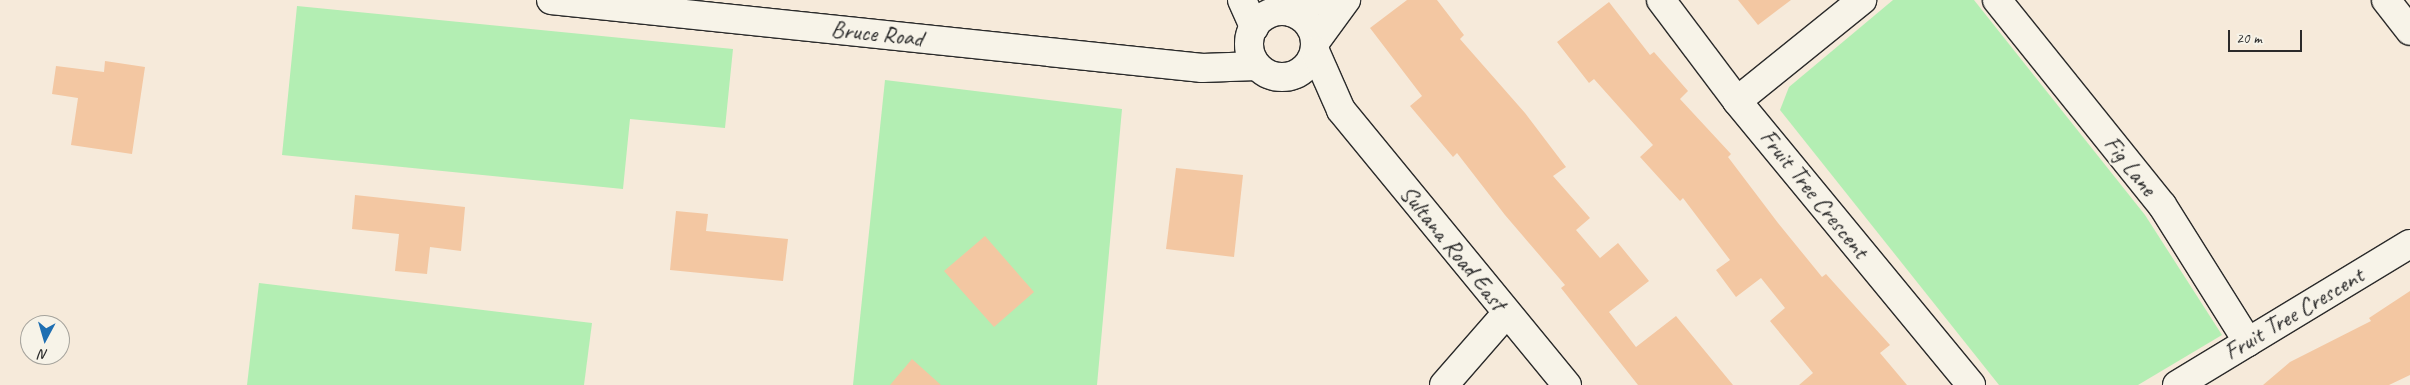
<!DOCTYPE html>
<style>
body{margin:0}
#map{position:relative;width:2410px;height:385px;overflow:hidden;background:#f6eada;font-family:Caveat,sans-serif}
div>[style]{position:absolute}
[style*='--x']{left:calc(var(--x)*1px);top:calc(var(--y)*1px);width:calc(var(--w)*1px);rotate:calc(var(--a)*1deg)}
.green>*{inset:0;background:#b3eeb3}
.building>*{inset:0;background:#f3c7a2}
.roads{filter:drop-shadow(1px 0 #2b2b2b) drop-shadow(-1px 0 #2b2b2b) drop-shadow(0 1px #2b2b2b) drop-shadow(0 -1px #2b2b2b)}
.minor>*{height:28px;margin:-14px;padding:0 14px;transform-origin:14px;border-radius:14px;background:#f7f3e8}
.minor>.ring{margin:-14px;padding:0;box-sizing:content-box;background:none;border:28px solid #f7f3e8;border-radius:50%}
span{translate:-50% -50%;white-space:nowrap;text-align:center;line-height:1.15;-webkit-text-stroke:5px #f7f3e8;paint-order:stroke}
.street-label{font-size:24px;color:#2b2b2b}
.north{position:absolute;left:20px;top:315px;width:50px;height:50px;box-sizing:border-box;background:#f7f3e8;border:1px solid #a5a39c;border-radius:50%;rotate:186deg;font-size:14px;font-weight:700;line-height:20px;text-align:center;color:#2b2b2b}
.north::after{content:'';display:block;margin:auto;width:18px;height:22px;background:#1f6fb2;clip-path:polygon(50% 0,100% 100%,50% 72%,0 100%)}
.scale{position:absolute;left:2228px;top:30px;width:74px;height:22px;box-sizing:border-box;border:2px solid #2b2b2b;border-top:0;padding-left:6px;font-size:15px;line-height:18px;white-space:nowrap;color:#2b2b2b;-webkit-text-stroke:4px #f7f3e8;paint-order:stroke}
</style>
<div id="map">
<div class="green">
<div style="clip-path:polygon(1893px 0,1974px 0,2145px 215px,2222px 335px,2138px 385px,1999px 385px,1780px 110px,1789px 87px)"></div>
<div style="clip-path:polygon(297px 6px,733px 49px,725px 128px,630px 119px,623px 189px,282px 155px)"></div>
<div style="clip-path:polygon(885px 80px,1122px 109px,1097px 385px,853px 385px)"></div>
<div style="clip-path:polygon(259px 283px,592px 323px,584px 385px,247px 385px)"></div>
</div>
<div class="building">
<div style="clip-path:polygon(1407px 0,1437px 0,1464px 35px,1460px 39px,1525px 113px,1566px 167px,1553px 176px,1590px 218px,1576px 230px,1600px 258px,1618px 243px,1649px 281px,1609px 312px,1636px 347px,1676px 316px,1733px 385px,1638px 385px,1561px 288px,1565px 285px,1505px 215px,1457px 153px,1453px 157px,1410px 106px,1422px 96px,1370px 28px)"></div>
<div style="clip-path:polygon(1738px 0,1791px 0,1758px 25px)"></div>
<div style="clip-path:polygon(1609px 2px,1650px 55px,1654px 52px,1688px 91px,1680px 99px,1731px 154px,1728px 157px,1778px 223px,1822px 277px,1826px 274px,1890px 345px,1880px 353px,1907px 385px,1799px 385px,1813px 373px,1770px 321px,1785px 308px,1761px 278px,1736px 297px,1716px 270px,1730px 260px,1683px 198px,1680px 201px,1640px 157px,1653px 145px,1594px 79px,1589px 83px,1557px 42px)"></div>
<div style="clip-path:polygon(105px 61px,145px 67px,132px 154px,71px 145px,78px 98px,52px 94px,56px 66px,104px 72px)"></div>
<div style="clip-path:polygon(1176px 168px,1243px 175px,1234px 257px,1166px 249px)"></div>
<div style="clip-path:polygon(355px 195px,465px 207px,461px 251px,430px 247px,427px 274px,395px 271px,399px 234px,352px 229px)"></div>
<div style="clip-path:polygon(676px 211px,708px 214px,706px 231px,788px 239px,783px 281px,670px 270px)"></div>
<div style="clip-path:polygon(985px 236px,1034px 292px,994px 327px,944px 271px)"></div>
<div style="clip-path:polygon(2410px 291px,2410px 375px,2389px 385px,2263px 385px,2290px 362px,2371px 321px,2369px 318px)"></div>
<div style="clip-path:polygon(912px 359px,941px 385px,890px 385px)"></div>
</div>
<div class="roads">
<div class="minor">
<div style="--x:551;--y:0;--w:655;--a:5.96"></div>
<div style="--x:1202;--y:68;--w:55;--a:-2.1"></div>
<div style="--x:1242;--y:0;--w:30;--a:66"></div>
<div style="--x:1661;--y:0;--w:126;--a:53"></div>
<div style="--x:1737;--y:101;--w:368;--a:50.5"></div>
<div style="--x:1997;--y:0;--w:263;--a:51.2"></div>
<div style="--x:2162;--y:205;--w:162;--a:57.9"></div>
<div style="--x:2386;--y:0;--w:39;--a:52"></div>
<div class="ring" style="left:1249px;top:11px;width:38px;height:38px"></div>
<div style="--x:1291;--y:12;--w:29;--a:-25"></div>
<div style="--x:1316;--y:41;--w:51;--a:-53.8"></div>
<div style="--x:1315;--y:51;--w:64;--a:66.2"></div>
<div style="--x:1341;--y:110;--w:356;--a:50.6"></div>
<div style="--x:1737;--y:101;--w:161;--a:-38.9"></div>
<div style="--x:1444;--y:385;--w:94;--a:-48.9"></div>
<div style="--x:2177;--y:385;--w:272;--a:-31.2"></div>
</div>
</div>
<div class="street-label">
<span style="left:877px;top:34px;rotate:6deg">Bruce Road</span>
<span style="left:2130px;top:166px;rotate:51deg">Fig Lane</span>
<span style="left:1814px;top:194px;rotate:51deg">Fruit Tree Crescent</span>
<span style="left:1453px;top:248px;rotate:51deg">Sultana Road East</span>
<span style="left:2294px;top:314px;rotate:-31deg">Fruit Tree Crescent</span>
</div>
<div class="north">N</div>
<div class="scale">20 m</div>
</div>
